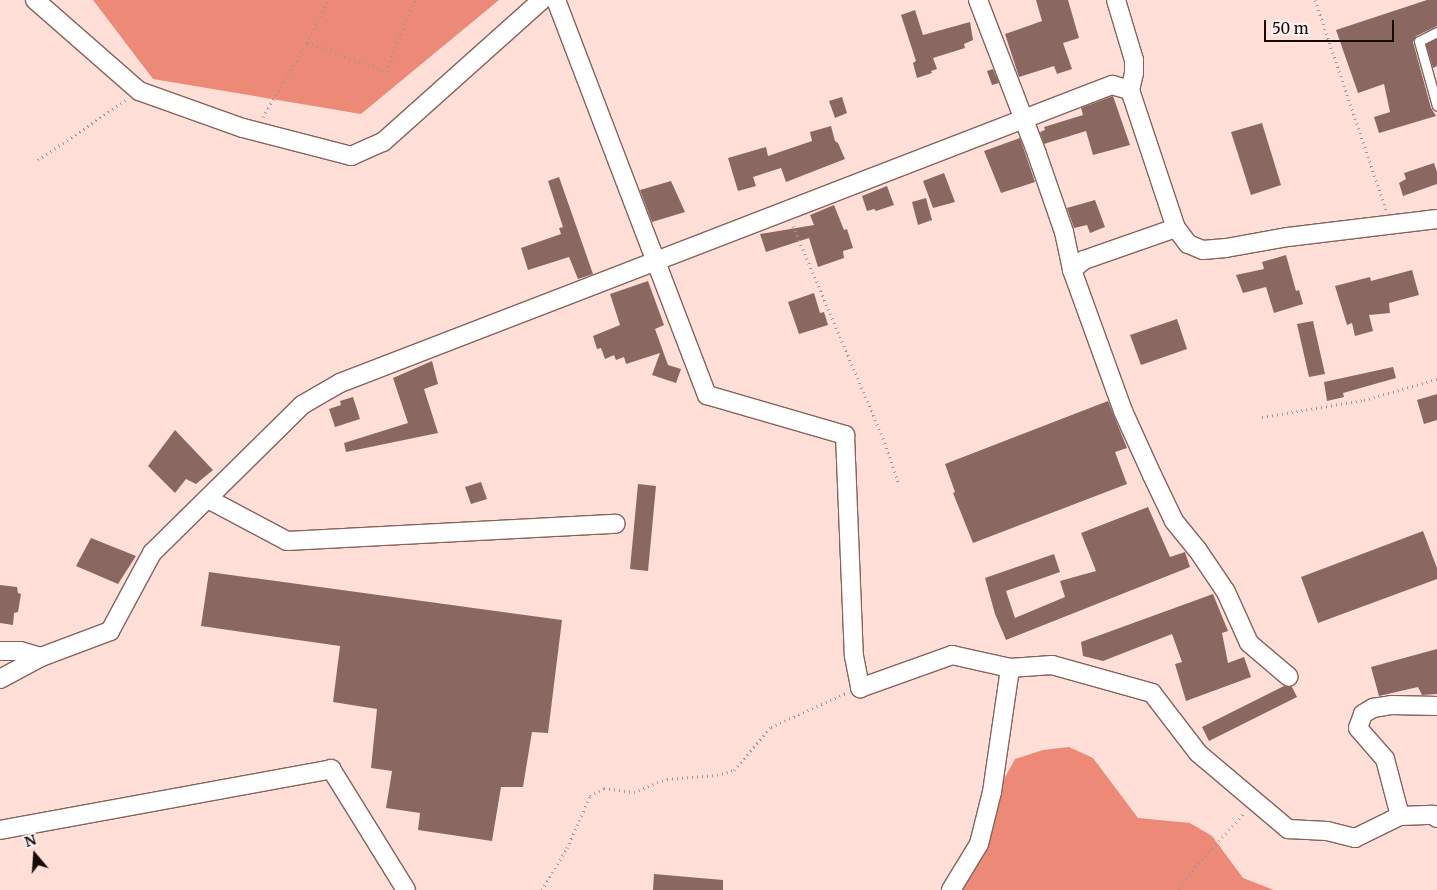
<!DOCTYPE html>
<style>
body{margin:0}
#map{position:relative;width:1437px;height:890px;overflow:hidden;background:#ffdfd8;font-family:Merriweather,serif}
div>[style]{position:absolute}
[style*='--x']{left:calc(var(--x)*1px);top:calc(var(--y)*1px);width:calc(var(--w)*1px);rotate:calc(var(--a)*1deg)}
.forest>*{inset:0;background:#ec8a77}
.building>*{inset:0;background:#8a6861}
.path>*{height:3px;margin-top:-1.5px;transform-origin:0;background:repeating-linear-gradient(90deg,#ab928d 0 1px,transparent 0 5px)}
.roads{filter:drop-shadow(1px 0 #85635c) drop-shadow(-1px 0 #85635c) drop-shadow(0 1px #85635c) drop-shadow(0 -1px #85635c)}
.lane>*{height:9px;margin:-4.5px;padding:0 4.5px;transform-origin:4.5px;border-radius:4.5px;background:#fff}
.street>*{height:18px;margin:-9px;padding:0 9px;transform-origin:9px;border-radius:9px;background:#fff}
span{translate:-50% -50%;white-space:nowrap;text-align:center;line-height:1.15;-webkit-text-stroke:4.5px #fbf2f1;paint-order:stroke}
.north{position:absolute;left:10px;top:830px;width:50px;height:50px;-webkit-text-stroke:4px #fbf2f1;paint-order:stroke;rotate:342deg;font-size:14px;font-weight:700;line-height:20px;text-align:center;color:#160907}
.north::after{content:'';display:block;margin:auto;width:18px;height:22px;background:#160907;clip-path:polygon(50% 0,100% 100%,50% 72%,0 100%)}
.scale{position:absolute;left:1264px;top:20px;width:130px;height:22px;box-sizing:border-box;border:2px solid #160907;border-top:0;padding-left:6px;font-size:15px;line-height:18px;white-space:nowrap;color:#160907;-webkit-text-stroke:4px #fbf2f1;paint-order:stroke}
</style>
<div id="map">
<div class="forest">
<div style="clip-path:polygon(93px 0,499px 0,361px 114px,153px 79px)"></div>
<div style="clip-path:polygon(1069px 747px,1093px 758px,1138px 818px,1190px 823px,1212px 836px,1243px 878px,1274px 890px,944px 890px,1015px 759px,1043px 750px)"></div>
</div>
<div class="building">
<div style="clip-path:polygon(1036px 0,1068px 0,1079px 38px,1063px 43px,1072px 69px,1057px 74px,1054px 66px,1019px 77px,1005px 34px,1042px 21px)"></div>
<div style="clip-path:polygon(1427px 0,1437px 0,1437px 26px,1416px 36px,1413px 42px,1431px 108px,1436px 116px,1379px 133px,1374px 117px,1390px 112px,1384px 84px,1358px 93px,1336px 30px)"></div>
<div style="clip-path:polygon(915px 10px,923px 35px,970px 22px,973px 40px,964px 44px,965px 48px,933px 58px,937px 69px,931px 71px,932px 73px,917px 78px,913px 63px,916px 61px,901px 15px)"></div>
<div style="clip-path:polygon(1437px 39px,1437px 66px,1433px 68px,1426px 44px)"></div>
<div style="clip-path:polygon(993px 69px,999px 83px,992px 85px,987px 71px)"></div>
<div style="clip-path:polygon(1113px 96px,1130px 145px,1093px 155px,1086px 131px,1044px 144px,1040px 132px,1045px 130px,1044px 127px,1083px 115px,1081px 108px)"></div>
<div style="clip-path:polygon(842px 97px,847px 113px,835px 118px,829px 101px)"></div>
<div style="clip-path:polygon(1262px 123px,1281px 185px,1251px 195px,1231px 132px)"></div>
<div style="clip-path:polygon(831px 126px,835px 141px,838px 143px,845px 159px,786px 182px,781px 168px,753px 177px,756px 186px,738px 191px,728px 158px,766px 147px,768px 156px,812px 141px,810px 132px)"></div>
<div style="clip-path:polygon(1020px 138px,1035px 182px,1001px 193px,984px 151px)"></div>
<div style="clip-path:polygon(1434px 163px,1437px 172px,1437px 184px,1403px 196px,1399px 183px,1406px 179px,1404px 173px)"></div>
<div style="clip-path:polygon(944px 173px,955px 202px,933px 208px,923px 181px)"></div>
<div style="clip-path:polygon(559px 177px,593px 274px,578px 279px,569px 257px,528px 270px,521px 248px,561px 234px,559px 228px,563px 227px,548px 181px)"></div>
<div style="clip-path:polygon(671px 181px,685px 212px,652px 222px,640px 190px)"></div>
<div style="clip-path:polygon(887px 186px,894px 205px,876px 211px,874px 209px,867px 211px,862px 196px)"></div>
<div style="clip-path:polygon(926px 198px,932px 220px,918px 225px,912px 202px)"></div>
<div style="clip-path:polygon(1095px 200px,1105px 227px,1090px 233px,1087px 225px,1074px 228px,1067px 208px)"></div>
<div style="clip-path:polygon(834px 205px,844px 230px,847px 229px,853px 248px,843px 251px,844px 258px,818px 267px,809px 238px,766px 252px,760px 234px,814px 225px,810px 215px)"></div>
<div style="clip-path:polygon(1286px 255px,1296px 291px,1299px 290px,1303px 304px,1274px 313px,1266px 287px,1243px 293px,1236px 275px,1264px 269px,1262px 262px)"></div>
<div style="clip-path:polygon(1412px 270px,1419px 295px,1389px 303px,1390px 313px,1369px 315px,1373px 331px,1355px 336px,1352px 323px,1347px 325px,1335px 286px,1370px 277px,1371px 281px)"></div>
<div style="clip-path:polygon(648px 281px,664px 325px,655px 329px,668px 365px,681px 369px,676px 383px,652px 375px,660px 353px,626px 364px,624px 357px,616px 360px,614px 355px,605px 359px,601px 348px,597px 349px,593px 336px,620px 325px,610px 294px)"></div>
<div style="clip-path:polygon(814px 293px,820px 313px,824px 312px,828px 325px,799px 334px,788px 302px)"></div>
<div style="clip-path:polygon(1177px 319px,1187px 349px,1141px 365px,1130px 335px)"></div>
<div style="clip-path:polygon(1313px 321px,1325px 374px,1309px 377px,1297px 324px)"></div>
<div style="clip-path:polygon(432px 361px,438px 384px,424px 389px,438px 433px,346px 452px,344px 443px,408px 423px,393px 378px)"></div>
<div style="clip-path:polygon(1393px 367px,1396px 378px,1343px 393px,1344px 397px,1327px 401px,1324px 382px)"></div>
<div style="clip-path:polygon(1437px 394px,1437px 420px,1424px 424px,1417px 400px)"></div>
<div style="clip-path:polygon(353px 397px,360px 419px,335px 427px,329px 409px,341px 405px,340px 401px)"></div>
<div style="clip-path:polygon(1108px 401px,1127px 448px,1115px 452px,1127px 484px,973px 543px,953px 493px,955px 492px,945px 464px)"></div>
<div style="clip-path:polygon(175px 430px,213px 470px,196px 484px,186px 479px,175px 493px,148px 466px)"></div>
<div style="clip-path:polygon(481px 482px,487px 499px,471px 504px,465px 487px)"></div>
<div style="clip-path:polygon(638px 484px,656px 486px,648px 571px,630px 569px)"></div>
<div style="clip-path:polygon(1148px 507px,1170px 557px,1185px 552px,1190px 567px,1006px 640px,995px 614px,985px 578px,1054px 554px,1060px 572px,1006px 591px,1015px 618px,1065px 597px,1060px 581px,1096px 571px,1081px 533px)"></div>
<div style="clip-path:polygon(1423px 531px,1437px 568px,1437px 579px,1318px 623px,1301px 577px)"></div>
<div style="clip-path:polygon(91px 538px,136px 556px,118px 584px,76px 566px)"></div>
<div style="clip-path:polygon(209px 572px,562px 620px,548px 733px,532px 732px,523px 787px,501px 787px,492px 841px,418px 830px,420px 813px,386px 808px,392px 771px,371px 768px,377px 709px,333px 702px,340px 646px,201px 626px)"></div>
<div style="clip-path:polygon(0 585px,17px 587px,18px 593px,21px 594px,18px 612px,14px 613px,13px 625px,0 623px)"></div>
<div style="clip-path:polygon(1213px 594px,1228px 631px,1222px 633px,1228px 663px,1244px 657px,1251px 677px,1186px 701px,1175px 664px,1182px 662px,1172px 634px,1103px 661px,1083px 656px,1081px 642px)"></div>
<div style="clip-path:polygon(1437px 649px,1437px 694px,1422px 695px,1418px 687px,1379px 696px,1371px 667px)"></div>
<div style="clip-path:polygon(1284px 686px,1292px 687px,1297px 697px,1209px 741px,1202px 727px)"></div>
<div style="clip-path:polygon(654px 874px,723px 880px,723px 890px,653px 890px)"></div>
</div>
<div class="path">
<div style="--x:1315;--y:0;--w:222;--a:71.3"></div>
<div style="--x:307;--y:43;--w:84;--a:19.5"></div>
<div style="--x:386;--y:71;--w:77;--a:-67.8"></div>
<div style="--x:263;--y:117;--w:86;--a:-59.3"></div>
<div style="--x:307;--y:43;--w:48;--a:-64"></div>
<div style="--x:38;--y:160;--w:107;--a:-34.3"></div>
<div style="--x:793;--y:226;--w:230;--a:67"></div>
<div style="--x:883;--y:438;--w:49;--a:70.8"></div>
<div style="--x:1262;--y:417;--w:103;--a:-9.5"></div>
<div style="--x:1364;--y:400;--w:76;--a:-16"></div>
<div style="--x:542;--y:890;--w:49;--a:-59.2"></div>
<div style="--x:567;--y:848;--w:57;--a:-66.1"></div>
<div style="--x:590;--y:796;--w:16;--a:-30"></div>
<div style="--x:604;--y:788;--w:30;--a:8"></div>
<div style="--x:634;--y:792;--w:35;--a:-22"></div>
<div style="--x:667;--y:779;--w:50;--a:-4.6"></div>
<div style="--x:717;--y:775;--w:18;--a:-16"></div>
<div style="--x:734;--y:770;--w:57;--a:-49.3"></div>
<div style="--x:771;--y:727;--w:82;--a:-24.4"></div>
<div style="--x:1180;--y:890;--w:8;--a:-76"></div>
<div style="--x:1182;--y:882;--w:93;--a:-48.1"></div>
</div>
<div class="roads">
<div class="lane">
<div style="--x:1437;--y:32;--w:20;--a:153"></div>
<div style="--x:1419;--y:41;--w:67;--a:74.5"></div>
</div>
<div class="street">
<div style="--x:35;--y:0;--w:138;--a:41.2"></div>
<div style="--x:139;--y:91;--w:110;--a:19.6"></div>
<div style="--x:243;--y:128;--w:112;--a:14.5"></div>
<div style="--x:351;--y:156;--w:35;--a:-24"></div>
<div style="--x:383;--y:142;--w:213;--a:-41.8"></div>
<div style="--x:556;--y:0;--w:423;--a:69.1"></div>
<div style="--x:707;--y:395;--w:144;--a:16.2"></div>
<div style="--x:845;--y:435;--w:221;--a:87.7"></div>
<div style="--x:854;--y:656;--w:33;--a:79"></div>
<div style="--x:860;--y:688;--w:98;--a:-19.7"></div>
<div style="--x:952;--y:655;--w:59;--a:12.6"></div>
<div style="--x:1010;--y:668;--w:42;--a:-4.1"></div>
<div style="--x:1052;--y:665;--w:104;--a:15.6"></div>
<div style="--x:1152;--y:693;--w:76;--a:52.5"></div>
<div style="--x:1198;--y:753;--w:118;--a:40.2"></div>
<div style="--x:1288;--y:829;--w:39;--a:3"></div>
<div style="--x:1327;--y:831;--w:29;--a:14"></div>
<div style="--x:1355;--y:838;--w:50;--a:-26.1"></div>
<div style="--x:1400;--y:816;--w:33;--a:-2"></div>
<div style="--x:1433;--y:815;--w:5;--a:37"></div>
<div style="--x:978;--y:0;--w:165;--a:69"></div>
<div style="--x:1037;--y:154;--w:83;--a:70.9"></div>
<div style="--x:1064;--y:232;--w:39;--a:78"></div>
<div style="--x:1072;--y:270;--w:150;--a:70.1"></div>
<div style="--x:1123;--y:411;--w:70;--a:65.6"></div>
<div style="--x:1152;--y:475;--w:51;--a:64.4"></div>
<div style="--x:1174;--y:521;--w:36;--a:51"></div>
<div style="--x:1197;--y:549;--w:52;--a:56"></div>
<div style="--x:1226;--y:592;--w:56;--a:65.7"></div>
<div style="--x:1249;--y:643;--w:52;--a:40.4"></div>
<div style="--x:1116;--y:0;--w:63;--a:73.3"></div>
<div style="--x:1134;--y:60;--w:13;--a:90"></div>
<div style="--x:1134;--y:73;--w:17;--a:103"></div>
<div style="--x:1130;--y:90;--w:145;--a:71.6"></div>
<div style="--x:1176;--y:228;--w:20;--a:53"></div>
<div style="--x:1188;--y:244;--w:16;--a:22"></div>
<div style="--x:1203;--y:250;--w:23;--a:-5"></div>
<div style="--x:1226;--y:248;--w:63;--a:-10.1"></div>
<div style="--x:1288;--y:237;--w:150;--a:-6.9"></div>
<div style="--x:1072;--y:270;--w:16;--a:-40"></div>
<div style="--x:1084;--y:260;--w:97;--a:-19.2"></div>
<div style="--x:208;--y:499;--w:89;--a:28"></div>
<div style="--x:287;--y:541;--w:329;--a:-3"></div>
<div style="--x:0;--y:651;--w:20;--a:0"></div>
<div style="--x:20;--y:651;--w:22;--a:16"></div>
<div style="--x:0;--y:679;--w:47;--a:-28.2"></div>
<div style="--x:41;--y:657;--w:74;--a:-20.6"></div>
<div style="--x:110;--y:631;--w:89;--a:-61.7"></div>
<div style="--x:152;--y:553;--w:211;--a:-44.6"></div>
<div style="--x:302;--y:405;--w:44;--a:-30.1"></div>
<div style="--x:340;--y:383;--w:828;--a:-21.11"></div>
<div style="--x:1112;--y:85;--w:19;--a:16"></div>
<div style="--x:1400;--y:816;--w:59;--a:-104.7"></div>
<div style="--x:1385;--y:759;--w:41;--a:-131.1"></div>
<div style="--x:1358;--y:728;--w:15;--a:-70"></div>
<div style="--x:1363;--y:714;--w:12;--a:-31"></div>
<div style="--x:1373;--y:708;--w:18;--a:-9"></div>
<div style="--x:1391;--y:705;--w:46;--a:1.2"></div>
<div style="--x:0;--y:830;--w:337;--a:-10.4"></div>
<div style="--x:331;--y:769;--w:142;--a:58.2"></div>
<div style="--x:951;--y:890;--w:54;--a:-58.7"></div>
<div style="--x:979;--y:844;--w:54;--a:-76"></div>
<div style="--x:992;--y:792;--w:125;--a:-81.7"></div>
</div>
</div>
<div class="north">N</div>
<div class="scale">50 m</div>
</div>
